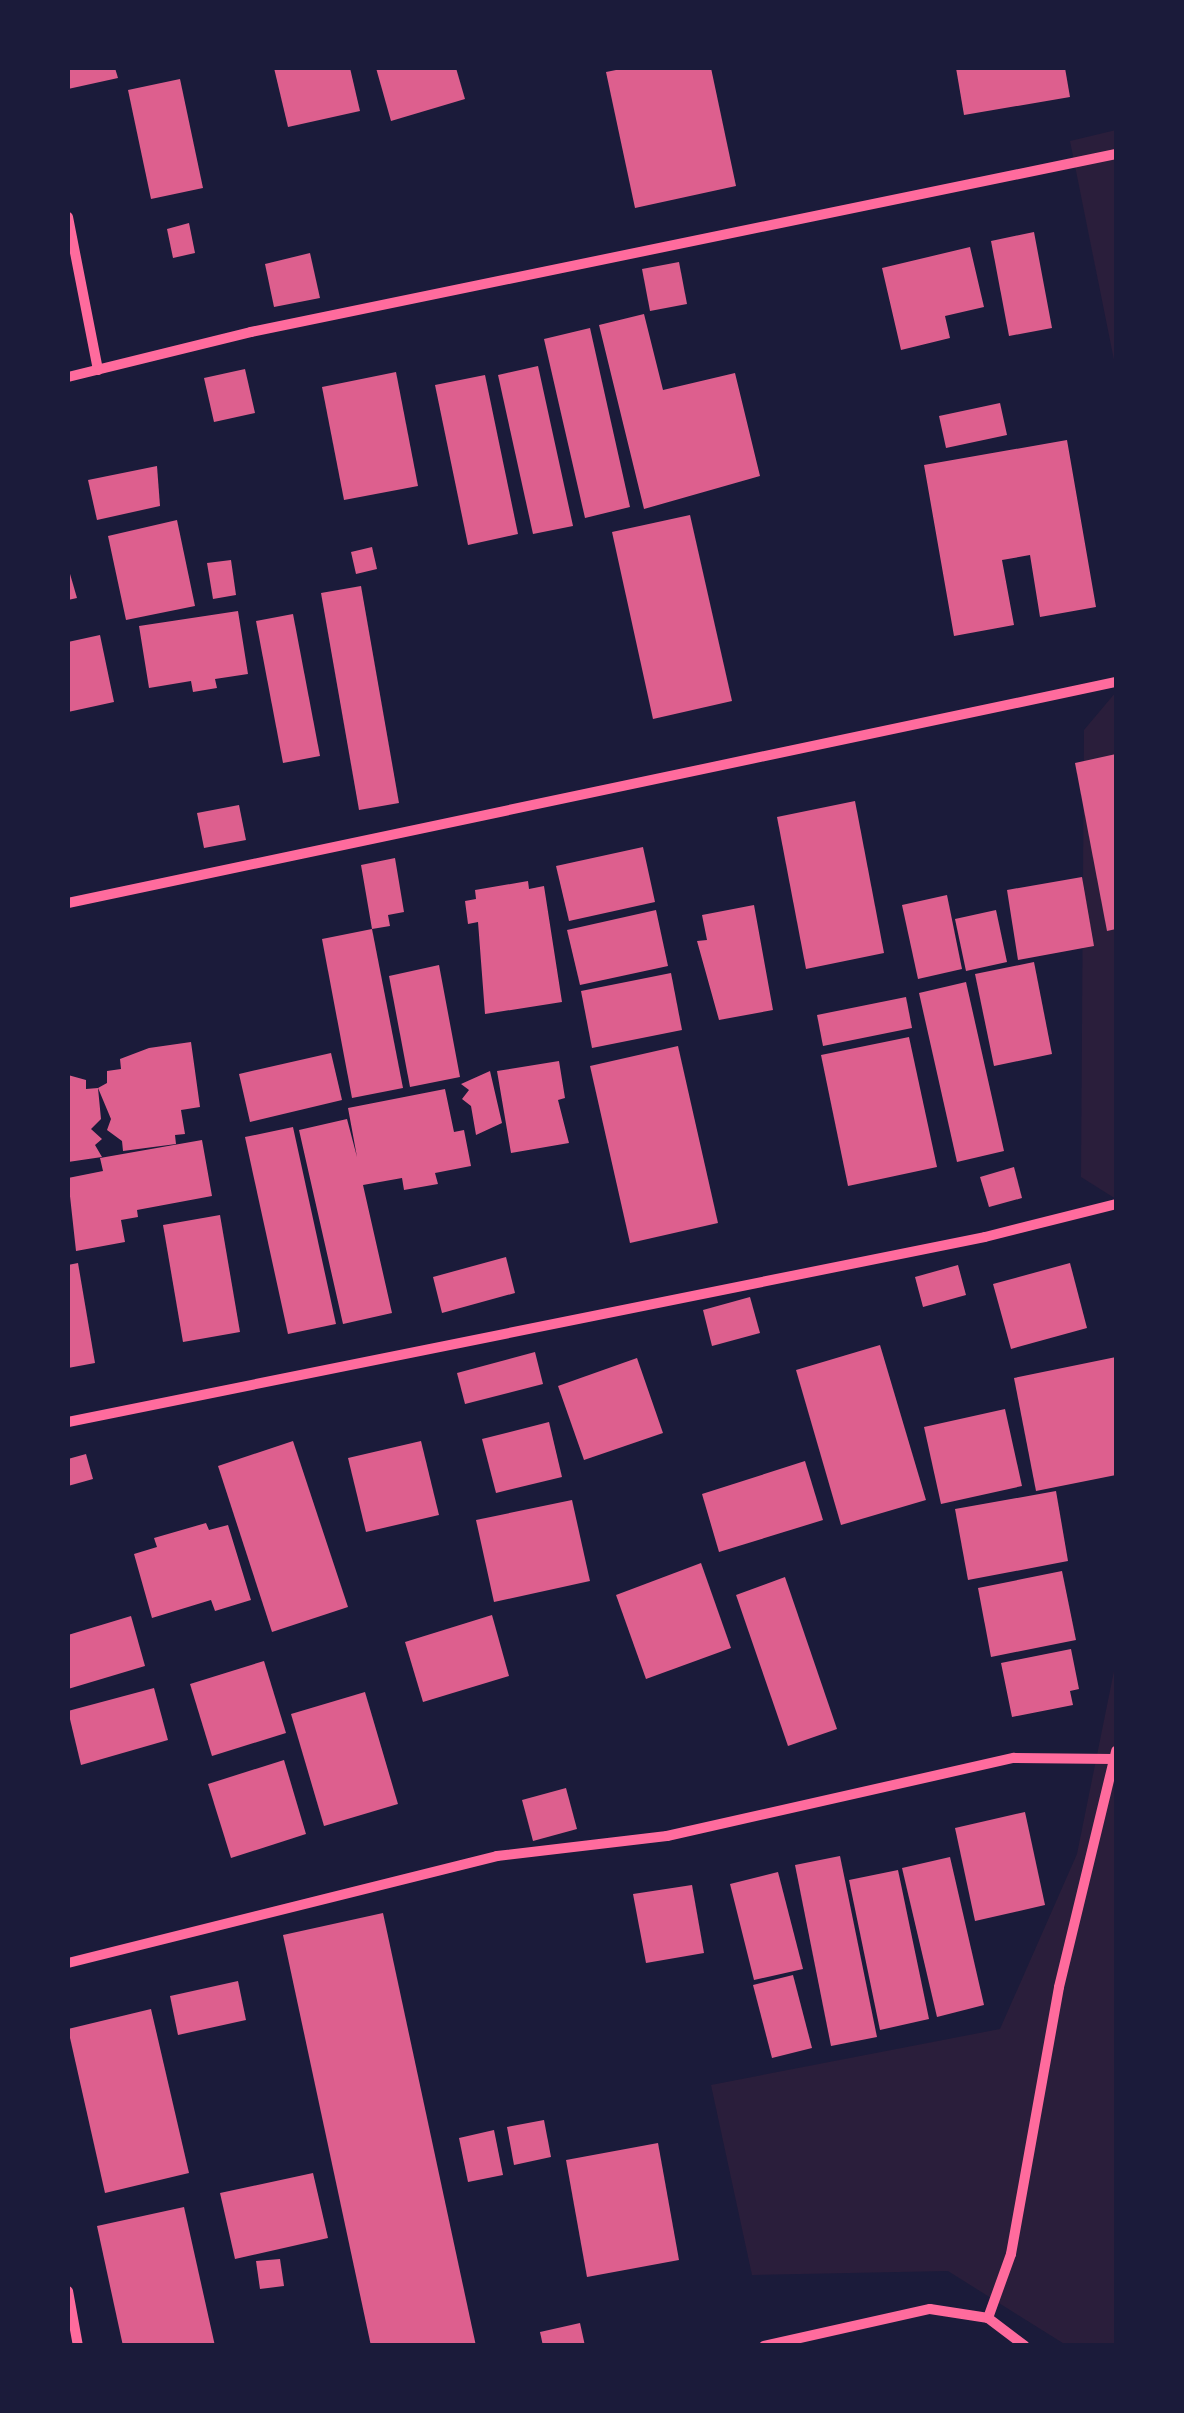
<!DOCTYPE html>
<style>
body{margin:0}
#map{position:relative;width:1184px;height:2413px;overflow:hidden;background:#1b1b3a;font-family:"Nunito Sans",sans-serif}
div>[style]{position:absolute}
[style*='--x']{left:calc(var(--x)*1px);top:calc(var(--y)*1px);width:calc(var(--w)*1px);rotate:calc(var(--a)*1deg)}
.green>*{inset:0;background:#2a1e3b}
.building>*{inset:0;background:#dd5f8e}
.minor>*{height:10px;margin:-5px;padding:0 5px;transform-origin:5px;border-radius:5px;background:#ff6b9d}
span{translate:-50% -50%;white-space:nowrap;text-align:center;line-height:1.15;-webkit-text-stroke:8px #1b1b3a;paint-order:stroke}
.frame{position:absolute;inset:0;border:70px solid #1b1b3a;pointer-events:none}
</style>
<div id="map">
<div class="green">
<div style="clip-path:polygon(1116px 130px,1116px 370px,1070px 141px)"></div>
<div style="clip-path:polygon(1116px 692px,1116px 1199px,1081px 1177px,1084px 730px)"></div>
<div style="clip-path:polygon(1116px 1661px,1116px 2345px,1066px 2345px,948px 2271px,752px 2275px,711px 2085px,1000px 2029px,1077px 1854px)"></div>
</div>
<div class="building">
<div style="clip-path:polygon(68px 68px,115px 68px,118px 78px,68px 89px)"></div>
<div style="clip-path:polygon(274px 68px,350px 68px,360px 111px,288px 127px)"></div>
<div style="clip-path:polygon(376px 68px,456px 68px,465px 99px,391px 121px)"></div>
<div style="clip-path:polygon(626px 68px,711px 68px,736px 186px,635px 208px,606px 72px)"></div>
<div style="clip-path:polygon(956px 68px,1065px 68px,1070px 97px,964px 115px)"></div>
<div style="clip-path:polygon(180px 79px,203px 188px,151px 199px,128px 90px)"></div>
<div style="clip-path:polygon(189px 223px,195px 253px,173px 258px,167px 229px)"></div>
<div style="clip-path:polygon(1034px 232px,1052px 328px,1009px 336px,991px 241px)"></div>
<div style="clip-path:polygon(970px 247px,984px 307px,945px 316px,950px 338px,901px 350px,882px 268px)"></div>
<div style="clip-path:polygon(310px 253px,320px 298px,274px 307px,265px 264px)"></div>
<div style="clip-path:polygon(679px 262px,687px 304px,650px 311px,642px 269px)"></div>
<div style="clip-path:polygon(644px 314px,663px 390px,735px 373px,760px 476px,644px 509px,599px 325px)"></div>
<div style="clip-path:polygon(590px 328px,630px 507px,585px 518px,544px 339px)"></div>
<div style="clip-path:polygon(538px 366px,573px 526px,533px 534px,498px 375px)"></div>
<div style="clip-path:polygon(245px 369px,255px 413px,214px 422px,204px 378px)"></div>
<div style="clip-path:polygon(396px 372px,418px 486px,344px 500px,322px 387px)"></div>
<div style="clip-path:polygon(485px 375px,518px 534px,468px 545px,435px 385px)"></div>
<div style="clip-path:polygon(1000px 403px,1007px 435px,946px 448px,939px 416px)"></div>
<div style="clip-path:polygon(1067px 440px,1096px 607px,1040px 617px,1030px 555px,1002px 560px,1014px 625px,954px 636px,924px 465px)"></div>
<div style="clip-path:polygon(157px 466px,160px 506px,97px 520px,88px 480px)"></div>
<div style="clip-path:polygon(690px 515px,732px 701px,653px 719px,612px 532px)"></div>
<div style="clip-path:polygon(177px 520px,195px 606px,126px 620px,108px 536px)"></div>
<div style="clip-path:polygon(372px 547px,377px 569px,356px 574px,351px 552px)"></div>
<div style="clip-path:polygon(231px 560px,236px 595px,213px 599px,207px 563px)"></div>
<div style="clip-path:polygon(68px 567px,77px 598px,68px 600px)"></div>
<div style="clip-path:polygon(361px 586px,399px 803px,359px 810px,321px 593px)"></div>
<div style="clip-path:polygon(238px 611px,248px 674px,215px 679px,217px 688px,193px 692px,191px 681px,149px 688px,139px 626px)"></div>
<div style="clip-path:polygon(293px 614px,320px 756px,283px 763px,256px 621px)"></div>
<div style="clip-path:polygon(100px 635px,114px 702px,68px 712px,68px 642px)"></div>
<div style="clip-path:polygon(1116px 754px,1116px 929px,1107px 931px,1075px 763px)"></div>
<div style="clip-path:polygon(855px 801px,884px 953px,806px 969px,777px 817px)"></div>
<div style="clip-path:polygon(239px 805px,246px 840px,204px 848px,197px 813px)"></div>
<div style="clip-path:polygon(643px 847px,655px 902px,569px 921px,556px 866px)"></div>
<div style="clip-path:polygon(395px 858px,404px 912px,388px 915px,390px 926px,372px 929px,361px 865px)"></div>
<div style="clip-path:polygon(1082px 877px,1094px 946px,1018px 960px,1007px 890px)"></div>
<div style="clip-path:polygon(528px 881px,529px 889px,544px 886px,562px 1002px,485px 1014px,478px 922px,468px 924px,465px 901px,476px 899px,475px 890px)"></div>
<div style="clip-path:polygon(947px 895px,962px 969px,918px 979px,902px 905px)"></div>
<div style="clip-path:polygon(754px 905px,773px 1010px,719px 1020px,697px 941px,707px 940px,702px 915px)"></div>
<div style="clip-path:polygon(656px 910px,668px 966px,580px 985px,567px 930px)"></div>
<div style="clip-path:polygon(996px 910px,1007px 962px,966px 971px,955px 919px)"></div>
<div style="clip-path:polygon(372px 929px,403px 1088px,352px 1098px,322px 939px)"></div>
<div style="clip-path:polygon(1034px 962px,1052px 1054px,994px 1066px,975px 974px)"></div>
<div style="clip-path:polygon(439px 965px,460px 1077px,410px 1087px,389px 976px)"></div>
<div style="clip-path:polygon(671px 973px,682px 1030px,592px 1048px,581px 991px)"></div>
<div style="clip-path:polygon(966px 982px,1004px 1151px,957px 1162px,919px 993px)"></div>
<div style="clip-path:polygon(906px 997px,912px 1028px,823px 1046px,817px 1015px)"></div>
<div style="clip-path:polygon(909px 1037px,937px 1167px,848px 1186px,821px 1055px)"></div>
<div style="clip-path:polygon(191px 1042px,200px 1107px,181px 1110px,185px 1134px,175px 1135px,176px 1144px,123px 1151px,122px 1141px,107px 1130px,111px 1119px,98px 1088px,107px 1083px,107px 1071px,121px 1069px,120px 1059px,149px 1048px)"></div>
<div style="clip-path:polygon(678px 1046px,718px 1223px,630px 1243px,590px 1066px)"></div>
<div style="clip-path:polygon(331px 1053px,342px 1100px,250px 1122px,239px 1074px)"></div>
<div style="clip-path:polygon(559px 1061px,565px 1098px,558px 1100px,569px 1143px,511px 1153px,497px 1071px)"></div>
<div style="clip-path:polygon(490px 1071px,502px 1123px,476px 1135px,471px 1106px,462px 1099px,469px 1090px,461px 1084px)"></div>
<div style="clip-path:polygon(68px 1075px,86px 1080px,86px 1089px,98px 1088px,101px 1119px,91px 1129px,102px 1139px,95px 1145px,102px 1157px,68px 1162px)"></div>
<div style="clip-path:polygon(445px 1089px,454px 1132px,464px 1130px,471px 1166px,435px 1173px,438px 1184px,404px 1190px,402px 1178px,363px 1185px,392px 1313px,343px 1324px,299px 1130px,347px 1119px,357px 1157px,348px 1108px)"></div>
<div style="clip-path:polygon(293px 1127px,336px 1324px,288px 1334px,245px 1137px)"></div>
<div style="clip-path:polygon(202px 1140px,212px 1196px,137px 1210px,138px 1217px,121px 1220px,125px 1242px,76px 1251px,68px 1178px,103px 1171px,100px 1158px)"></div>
<div style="clip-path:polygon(1014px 1167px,1022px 1198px,989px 1207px,980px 1177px)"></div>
<div style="clip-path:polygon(220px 1215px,240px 1332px,183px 1342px,163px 1225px)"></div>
<div style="clip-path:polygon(506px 1257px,515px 1293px,442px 1313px,433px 1277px)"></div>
<div style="clip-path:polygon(78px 1263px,95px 1363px,68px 1368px,68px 1265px)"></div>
<div style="clip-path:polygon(1070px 1263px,1087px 1328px,1011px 1349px,993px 1284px)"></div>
<div style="clip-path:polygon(958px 1265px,966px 1295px,923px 1307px,915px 1277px)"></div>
<div style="clip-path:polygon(750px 1297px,760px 1333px,712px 1346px,703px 1310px)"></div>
<div style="clip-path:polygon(880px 1345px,926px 1500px,841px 1525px,796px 1370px)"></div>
<div style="clip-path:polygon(535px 1352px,543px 1384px,465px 1404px,457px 1373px)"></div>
<div style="clip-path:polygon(1116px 1357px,1116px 1475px,1036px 1491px,1014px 1378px)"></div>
<div style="clip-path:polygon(637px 1358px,663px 1433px,584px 1460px,558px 1386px)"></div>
<div style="clip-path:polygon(1005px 1409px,1022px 1486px,941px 1504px,924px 1427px)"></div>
<div style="clip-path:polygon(549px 1422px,562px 1477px,496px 1493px,482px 1439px)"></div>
<div style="clip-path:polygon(293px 1441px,348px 1607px,272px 1632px,218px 1466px)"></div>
<div style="clip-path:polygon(421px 1441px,439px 1515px,366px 1532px,348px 1458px)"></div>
<div style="clip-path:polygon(86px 1454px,93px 1479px,68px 1486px,68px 1459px)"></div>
<div style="clip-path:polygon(805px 1461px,823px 1520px,719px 1552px,702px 1494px)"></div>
<div style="clip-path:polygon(1056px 1491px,1068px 1561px,968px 1580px,955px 1509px)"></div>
<div style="clip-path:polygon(572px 1500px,590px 1581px,494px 1602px,476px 1520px)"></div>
<div style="clip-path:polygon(206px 1523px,209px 1530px,228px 1525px,251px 1600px,215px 1611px,211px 1600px,152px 1618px,134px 1554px,157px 1547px,154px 1538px)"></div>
<div style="clip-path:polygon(701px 1563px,731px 1648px,646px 1679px,616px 1595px)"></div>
<div style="clip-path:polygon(1062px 1571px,1076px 1640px,991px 1657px,978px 1588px)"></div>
<div style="clip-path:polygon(785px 1577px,837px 1729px,788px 1746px,736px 1595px)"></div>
<div style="clip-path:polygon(492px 1615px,509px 1676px,423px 1702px,405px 1642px)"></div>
<div style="clip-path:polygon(131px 1616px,145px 1666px,68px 1689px,68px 1635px)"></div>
<div style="clip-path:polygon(1071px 1649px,1079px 1689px,1070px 1691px,1073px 1705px,1012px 1717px,1001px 1663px)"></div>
<div style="clip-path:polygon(264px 1661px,286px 1733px,212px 1756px,190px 1684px)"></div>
<div style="clip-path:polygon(154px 1688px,168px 1740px,81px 1765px,68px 1711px)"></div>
<div style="clip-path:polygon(365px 1692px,398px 1804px,324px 1826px,291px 1714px)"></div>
<div style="clip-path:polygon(284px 1760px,306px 1834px,231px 1858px,208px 1784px)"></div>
<div style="clip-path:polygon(566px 1788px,577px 1829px,533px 1841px,522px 1800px)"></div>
<div style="clip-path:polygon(1025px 1812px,1045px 1905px,975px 1921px,955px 1828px)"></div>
<div style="clip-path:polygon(840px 1856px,877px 2037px,831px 2046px,795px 1865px)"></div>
<div style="clip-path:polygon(950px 1857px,984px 2005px,937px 2017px,902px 1868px)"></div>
<div style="clip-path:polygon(898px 1870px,929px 2019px,880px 2030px,849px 1880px)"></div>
<div style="clip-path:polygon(778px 1872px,803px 1969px,754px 1980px,730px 1884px)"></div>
<div style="clip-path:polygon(692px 1885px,704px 1953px,646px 1963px,633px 1894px)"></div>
<div style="clip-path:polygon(383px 1913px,476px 2346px,371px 2346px,283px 1935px)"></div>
<div style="clip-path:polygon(793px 1975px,812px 2048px,772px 2058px,753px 1985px)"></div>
<div style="clip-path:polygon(238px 1981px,246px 2020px,178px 2035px,170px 1996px)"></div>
<div style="clip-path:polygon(151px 2009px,189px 2173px,105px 2193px,68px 2029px)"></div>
<div style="clip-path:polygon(544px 2120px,551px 2157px,514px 2165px,507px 2127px)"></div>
<div style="clip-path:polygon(494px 2130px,503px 2175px,468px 2182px,459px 2138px)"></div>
<div style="clip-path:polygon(658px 2143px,679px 2260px,587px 2277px,566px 2160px)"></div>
<div style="clip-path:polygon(313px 2173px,328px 2238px,235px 2259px,220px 2193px)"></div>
<div style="clip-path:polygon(184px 2207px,215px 2346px,123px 2346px,97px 2226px)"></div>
<div style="clip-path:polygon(280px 2259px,284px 2286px,260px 2289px,256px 2261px)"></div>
<div style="clip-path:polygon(580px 2323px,585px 2346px,543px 2346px,540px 2332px)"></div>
</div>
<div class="minor">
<div style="--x:68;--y:217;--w:156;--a:78.9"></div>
<div style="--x:68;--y:377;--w:188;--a:-13.8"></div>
<div style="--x:251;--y:332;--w:883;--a:-11.63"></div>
<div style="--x:68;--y:903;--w:1071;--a:-11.91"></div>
<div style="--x:68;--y:1422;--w:935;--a:-11.41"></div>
<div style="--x:985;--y:1237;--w:135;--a:-14.1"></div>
<div style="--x:68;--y:1963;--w:442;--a:-14"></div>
<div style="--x:497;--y:1856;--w:171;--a:-6.7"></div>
<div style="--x:667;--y:1836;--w:356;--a:-12.7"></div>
<div style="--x:1014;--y:1758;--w:99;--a:0.6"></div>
<div style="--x:68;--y:2291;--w:56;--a:79.7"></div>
<div style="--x:988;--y:2318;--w:68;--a:-70.2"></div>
<div style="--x:1011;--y:2254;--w:271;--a:-79.8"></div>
<div style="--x:1059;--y:1987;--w:243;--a:-76.4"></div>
<div style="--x:764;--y:2346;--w:170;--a:-12.6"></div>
<div style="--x:930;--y:2309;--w:59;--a:8.8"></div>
<div style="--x:988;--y:2318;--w:46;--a:37.1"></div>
</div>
<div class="frame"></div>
</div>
